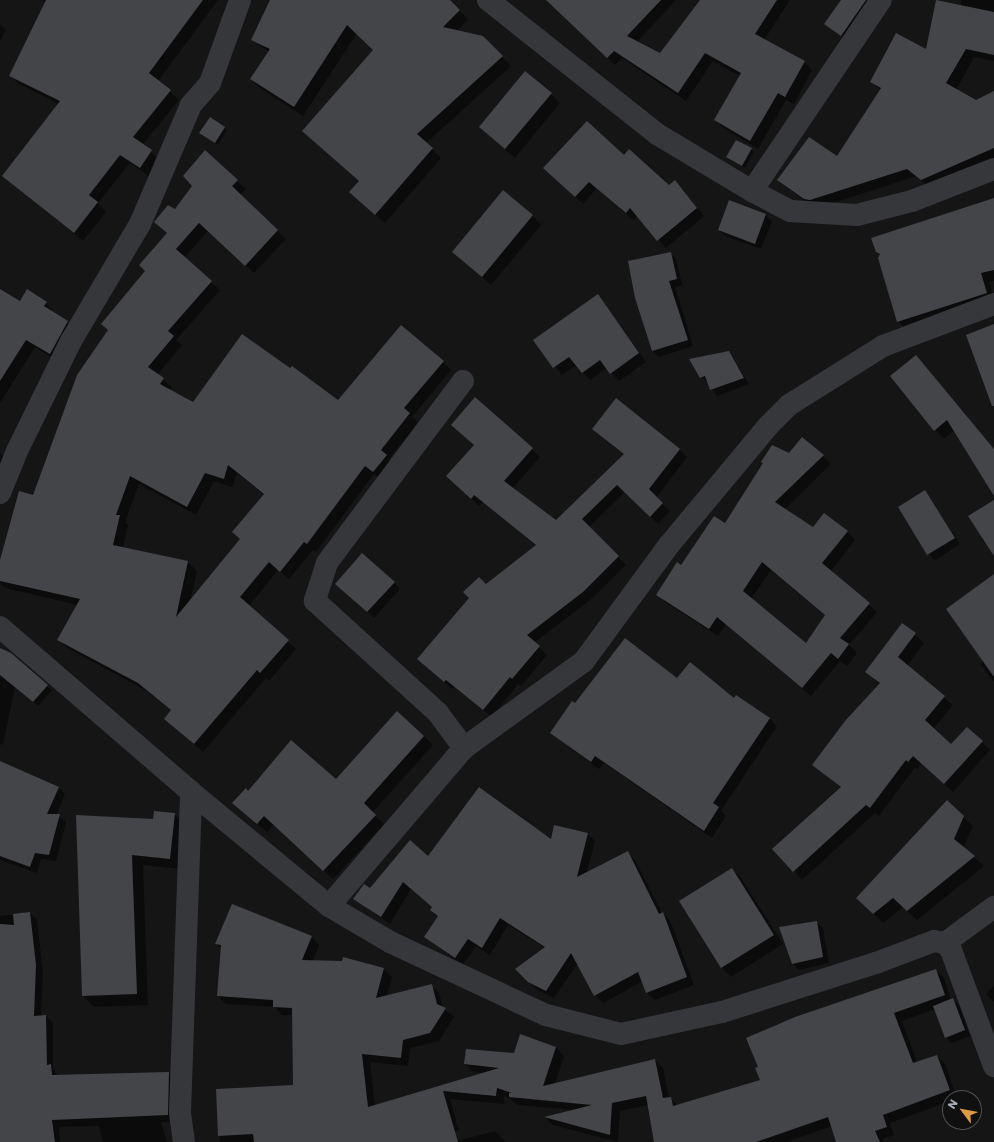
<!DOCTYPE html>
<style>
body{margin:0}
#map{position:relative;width:994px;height:1142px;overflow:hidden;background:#151516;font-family:Poppins,sans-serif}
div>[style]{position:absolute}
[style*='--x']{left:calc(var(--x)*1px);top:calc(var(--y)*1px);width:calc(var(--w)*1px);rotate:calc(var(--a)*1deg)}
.shadow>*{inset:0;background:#0007}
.building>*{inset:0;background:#444549}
.minor>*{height:22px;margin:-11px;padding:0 11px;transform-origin:11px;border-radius:11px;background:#36373b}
span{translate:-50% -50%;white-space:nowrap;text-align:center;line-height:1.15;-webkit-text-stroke:3.5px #101011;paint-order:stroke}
.north{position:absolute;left:942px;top:1090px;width:40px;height:40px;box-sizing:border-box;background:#101011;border:1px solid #4d4f53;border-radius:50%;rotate:302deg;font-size:11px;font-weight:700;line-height:16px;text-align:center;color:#a8adb5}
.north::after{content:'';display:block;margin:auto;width:14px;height:18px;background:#de9b45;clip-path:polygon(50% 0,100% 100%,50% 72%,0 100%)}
</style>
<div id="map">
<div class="shadow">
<div style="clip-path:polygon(41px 0,218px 0,158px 81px,179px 100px,142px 145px,160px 160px,149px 176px,130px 163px,98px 203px,106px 212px,83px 241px,3px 176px,59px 104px,19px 84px,10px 76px,46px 2px)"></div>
<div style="clip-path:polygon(271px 0,449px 0,468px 19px,457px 31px,482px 37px,511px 66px,426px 143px,441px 158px,385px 223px,360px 201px,374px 50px,357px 33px,303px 116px,260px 88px,251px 79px,269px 52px,252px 39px)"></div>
<div style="clip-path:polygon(548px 0,676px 0,637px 42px,660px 54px,702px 0,790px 0,764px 40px,804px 62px,812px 70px,794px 104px,786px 100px,758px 149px,723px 128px,715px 120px,740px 76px,713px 61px,686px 101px,622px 58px,615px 65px)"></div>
<div style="clip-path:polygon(842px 0,870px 0,848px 41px,825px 24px)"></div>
<div style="clip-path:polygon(961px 0,994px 0,994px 61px,974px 57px,956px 90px,976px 101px,994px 97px,994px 159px,930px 187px,916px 176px,818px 208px,813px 207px,787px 188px,779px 180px,837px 157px,880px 90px,871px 81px,927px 50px,961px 6px)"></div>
<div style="clip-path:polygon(0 24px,6px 30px,0 41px)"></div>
<div style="clip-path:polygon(551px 94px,560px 103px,515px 158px,480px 127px)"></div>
<div style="clip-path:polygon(224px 128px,227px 130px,218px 145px,203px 135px)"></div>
<div style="clip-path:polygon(751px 149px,754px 152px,745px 168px,727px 157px)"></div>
<div style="clip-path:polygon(624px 156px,669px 186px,682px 189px,704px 216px,666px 248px,638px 215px,633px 220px,597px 188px,583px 204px,552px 175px)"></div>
<div style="clip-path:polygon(evenodd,237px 181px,246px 189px,240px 195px,286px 239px,254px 273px,208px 231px,184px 258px,220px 290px,176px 340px,182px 345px,157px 375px,172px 387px,170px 391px,193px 403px,338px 402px,443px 362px,451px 370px,412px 417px,418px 422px,389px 459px,394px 464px,382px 480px,374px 474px,316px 552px,313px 550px,289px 579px,278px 570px,249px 606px,296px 649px,269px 681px,266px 678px,203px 752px,174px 727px,172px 711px,147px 691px,67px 648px,58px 640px,78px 605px,5px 588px,0 583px,0 567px,109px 330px,168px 234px,156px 222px,237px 181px,237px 473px,264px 495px,241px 539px,190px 602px,197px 571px,188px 562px,123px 548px,128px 525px,125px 522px,139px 484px,196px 515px,214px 481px,232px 487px,237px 473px)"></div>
<div style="clip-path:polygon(994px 199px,994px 281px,989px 282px,994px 298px,907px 330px,898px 321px,880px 255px,876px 251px,976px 206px,976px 203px)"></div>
<div style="clip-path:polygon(532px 215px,541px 225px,491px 285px,454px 252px)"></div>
<div style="clip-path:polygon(765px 215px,772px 221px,761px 249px,725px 236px,719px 230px)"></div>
<div style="clip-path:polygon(670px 253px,676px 259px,682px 285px,675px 287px,693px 346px,659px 357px,653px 351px,636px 298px)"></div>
<div style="clip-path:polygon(0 290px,20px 302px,46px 302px,53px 313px,76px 330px,59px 362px,35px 347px,0 403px)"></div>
<div style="clip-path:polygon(598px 295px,646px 362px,619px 381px,607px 368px,590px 380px,576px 365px,562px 375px,534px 340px)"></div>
<div style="clip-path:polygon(729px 352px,749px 384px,717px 396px,708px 383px,701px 377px)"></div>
<div style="clip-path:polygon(916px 356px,994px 449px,994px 494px,954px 430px,944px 439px,935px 430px)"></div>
<div style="clip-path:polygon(475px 399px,540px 457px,512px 489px,556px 522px,625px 455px,593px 429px,679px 449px,687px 457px,656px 498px,670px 511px,658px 524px,625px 492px,589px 527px,626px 565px,590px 600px,534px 643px,547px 655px,521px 686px,518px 684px,492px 717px,454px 687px,452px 689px,418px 659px,486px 585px,536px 546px,483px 502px,479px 506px,455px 484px,475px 446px)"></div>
<div style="clip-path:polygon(0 453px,5px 458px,0 468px)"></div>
<div style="clip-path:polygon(evenodd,789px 454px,823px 456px,831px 464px,785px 509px,814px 528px,847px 531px,855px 540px,831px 571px,877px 612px,849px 645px,857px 653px,847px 666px,840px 661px,811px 696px,726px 624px,718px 636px,666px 603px,657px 595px,681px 566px,725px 524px,789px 454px,771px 570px,826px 616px,806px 645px,751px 599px,771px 570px)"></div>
<div style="clip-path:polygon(925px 492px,960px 544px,934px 561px,899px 508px)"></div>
<div style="clip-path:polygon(994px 575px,994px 682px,980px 664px,984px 660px)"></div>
<div style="clip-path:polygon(394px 583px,400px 589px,374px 618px,343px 590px)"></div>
<div style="clip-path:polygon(902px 624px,924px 643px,907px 666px,953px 705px,933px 729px,951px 745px,982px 742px,990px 750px,953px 792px,922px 763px,917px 769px,915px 767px,879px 816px,875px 813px,802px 880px,794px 871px,841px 788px,814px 765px,880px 684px,866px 671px)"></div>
<div style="clip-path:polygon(0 649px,52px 690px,38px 706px,15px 687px,3px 745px,0 744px)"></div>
<div style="clip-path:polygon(677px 679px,734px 700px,769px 718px,777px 726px,721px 811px,726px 816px,712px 838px,604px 763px,599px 769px,551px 733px,576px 705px)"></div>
<div style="clip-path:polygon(424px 736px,433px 745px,372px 813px,384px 824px,333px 879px,274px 824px,267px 832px,243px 812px,249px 792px,337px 780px)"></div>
<div style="clip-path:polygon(0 762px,58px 787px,65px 794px,56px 815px,66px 822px,56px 861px,41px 859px,37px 873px,0 860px)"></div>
<div style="clip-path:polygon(947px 802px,973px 826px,963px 848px,984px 866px,917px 920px,903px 907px,883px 923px,867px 907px)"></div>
<div style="clip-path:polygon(174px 814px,185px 825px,180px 869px,143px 865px,148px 1005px,94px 1007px,83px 996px,77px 816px,154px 820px)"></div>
<div style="clip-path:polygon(587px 834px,595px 841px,587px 872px,628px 852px,635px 860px,662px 913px,670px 920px,694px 985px,655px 1000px,647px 993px,643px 981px,603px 1003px,595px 995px,578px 963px,554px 998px,537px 990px,517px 969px,545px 948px,508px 925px,490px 955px,476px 946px,463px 965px,425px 937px,438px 917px,431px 910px,433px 908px,411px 889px,390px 924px,354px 899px,428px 857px)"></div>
<div style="clip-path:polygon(732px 869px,741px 878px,783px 944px,731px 977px,722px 968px,681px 901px)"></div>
<div style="clip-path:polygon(30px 913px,37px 920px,43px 972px,41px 1016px,46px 1016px,53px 1023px,53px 1068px,58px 1076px,168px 1073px,175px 1080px,174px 1121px,161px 1122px,167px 1142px,103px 1142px,99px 1126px,59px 1127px,60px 1142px,0 1142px,0 916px)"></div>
<div style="clip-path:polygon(817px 922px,823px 928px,829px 963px,799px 970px,793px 964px,780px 928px)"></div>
<div style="clip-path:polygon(311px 936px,319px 945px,313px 961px,343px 962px,344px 958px,384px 969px,392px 977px,387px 997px,431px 985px,439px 993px,443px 1008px,454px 1017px,439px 1041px,410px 1048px,408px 1066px,370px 1062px,375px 1106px,484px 1073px,473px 1072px,465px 1064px,556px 1047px,564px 1056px,555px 1084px,655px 1060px,663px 1068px,669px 1098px,678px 1105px,761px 1081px,936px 970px,944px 978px,951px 1000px,959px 1005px,970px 1036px,952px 1043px,946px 1037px,935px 1009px,902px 1021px,917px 1063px,937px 1056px,945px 1064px,957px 1098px,950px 1098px,950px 1101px,890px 1123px,894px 1135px,882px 1139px,884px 1142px,837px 1142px,832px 1126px,787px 1142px,655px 1142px,649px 1105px,620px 1111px,618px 1142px,553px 1125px,546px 1118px,575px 1110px,518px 1105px,504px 1095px,504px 1104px,450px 1099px,459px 1130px,418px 1142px,220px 1142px,217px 1090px,294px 1086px,293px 1015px,282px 1015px,275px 1007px,226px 1004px,218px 996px,222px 949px,216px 944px)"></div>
<div style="clip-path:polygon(994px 986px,994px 1002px,986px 994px)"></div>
<div style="clip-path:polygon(495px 1131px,505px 1142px,453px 1142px)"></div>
</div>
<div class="building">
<div style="clip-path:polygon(46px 0,203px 0,149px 73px,171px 90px,133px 137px,152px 150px,140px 168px,120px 155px,89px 195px,98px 202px,74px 233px,2px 176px,60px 101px,9px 76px)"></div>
<div style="clip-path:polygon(270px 0,450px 0,460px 10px,443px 27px,483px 36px,503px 56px,417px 134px,433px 148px,375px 215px,349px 192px,359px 181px,302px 131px,373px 50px,347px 25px,294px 107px,250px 79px,270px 49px,251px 40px)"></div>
<div style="clip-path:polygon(546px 0,661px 0,627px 36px,660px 53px,700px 0,777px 0,755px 34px,805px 61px,785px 97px,778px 93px,750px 141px,714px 120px,741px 73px,705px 53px,678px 93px,614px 51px,607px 58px)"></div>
<div style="clip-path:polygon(841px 0,866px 0,841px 36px,824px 24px)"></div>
<div style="clip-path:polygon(936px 0,994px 12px,994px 55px,966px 49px,946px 83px,976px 100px,994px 91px,994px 148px,921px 180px,907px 169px,810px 200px,804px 199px,777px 180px,809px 137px,837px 156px,881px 88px,870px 82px,896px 33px,926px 49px)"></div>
<div style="clip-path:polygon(525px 71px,552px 93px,505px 149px,479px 127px)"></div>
<div style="clip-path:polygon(210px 117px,225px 127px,215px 143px,199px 133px)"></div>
<div style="clip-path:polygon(587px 121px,624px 155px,629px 149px,669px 185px,675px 180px,697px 208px,657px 241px,630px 208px,626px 213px,589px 182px,575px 197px,543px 168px)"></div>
<div style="clip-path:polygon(736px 140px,752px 148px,742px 166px,726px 157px)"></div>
<div style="clip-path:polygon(evenodd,205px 150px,238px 180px,232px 186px,278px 230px,245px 266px,199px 223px,176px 249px,212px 281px,168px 331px,174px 336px,148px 367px,164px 378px,160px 384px,193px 402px,242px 334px,290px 368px,292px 366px,338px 400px,401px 325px,444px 361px,404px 408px,410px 413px,381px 450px,387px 455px,373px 472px,365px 466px,307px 544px,304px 542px,280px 572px,269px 562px,240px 597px,289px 640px,260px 673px,257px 670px,194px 744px,164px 719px,171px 710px,138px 683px,57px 640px,80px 599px,0 581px,0 560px,19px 491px,33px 495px,77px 375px,108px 330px,101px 324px,145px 271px,139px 265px,167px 233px,154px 222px,168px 205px,175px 209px,192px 186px,183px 176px,205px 150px,228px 465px,264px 494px,232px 532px,240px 539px,176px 617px,188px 561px,113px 545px,120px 515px,116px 515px,130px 476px,187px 507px,205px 473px,224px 479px,228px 465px)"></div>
<div style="clip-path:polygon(503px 190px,533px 215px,482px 277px,452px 252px)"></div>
<div style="clip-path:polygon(994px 198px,994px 270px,981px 273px,987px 293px,897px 322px,878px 258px,880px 254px,876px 252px,871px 238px)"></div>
<div style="clip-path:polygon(729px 200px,766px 214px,755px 244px,718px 230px)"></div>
<div style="clip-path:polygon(671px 252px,677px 279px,669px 281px,688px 340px,652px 351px,635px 298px,628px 261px)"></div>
<div style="clip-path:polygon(0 289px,20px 301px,27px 289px,47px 302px,44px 306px,68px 321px,50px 354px,26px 340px,0 381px)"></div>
<div style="clip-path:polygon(598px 294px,639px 353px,610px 374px,600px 360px,582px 373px,569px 357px,553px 368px,533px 340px)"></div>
<div style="clip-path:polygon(994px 324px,994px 406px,992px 406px,966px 335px)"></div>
<div style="clip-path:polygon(729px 351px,744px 378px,710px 390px,705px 376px,700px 378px,689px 359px)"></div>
<div style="clip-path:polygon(916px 355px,994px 449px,994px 496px,947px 420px,934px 431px,890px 376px)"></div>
<div style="clip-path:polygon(475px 397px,533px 448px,504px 481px,556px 520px,624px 454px,592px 429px,616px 398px,680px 449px,649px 489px,663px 503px,650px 517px,617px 485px,582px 519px,619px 556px,583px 592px,527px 635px,540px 646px,512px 679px,510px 677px,483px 710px,446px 680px,444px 682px,417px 659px,469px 598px,463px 592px,479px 577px,486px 584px,536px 545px,474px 495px,471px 499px,446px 476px,474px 445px,451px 425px)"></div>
<div style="clip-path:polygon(evenodd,802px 437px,824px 455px,775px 502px,813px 527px,824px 513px,848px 531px,822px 563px,870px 603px,840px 638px,849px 644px,838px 659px,831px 653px,802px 688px,717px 617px,709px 629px,656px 595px,677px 562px,681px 565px,714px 516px,725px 523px,763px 463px,761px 462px,772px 445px,789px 453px,802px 437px,762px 562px,825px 615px,806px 643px,743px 591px,762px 562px)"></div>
<div style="clip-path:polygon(925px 490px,955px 538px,927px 555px,898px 507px)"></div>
<div style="clip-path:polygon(994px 500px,994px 556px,968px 516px)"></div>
<div style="clip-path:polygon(362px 553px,395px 582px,367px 612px,335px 584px)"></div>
<div style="clip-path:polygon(994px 574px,994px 677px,946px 609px)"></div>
<div style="clip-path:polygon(902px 623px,916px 633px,898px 657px,945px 696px,925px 720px,951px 744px,967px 727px,983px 741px,944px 784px,913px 756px,908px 762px,906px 760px,870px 808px,866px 805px,793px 872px,772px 849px,841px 787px,812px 765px,845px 721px,880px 683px,865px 672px)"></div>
<div style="clip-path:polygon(625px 638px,677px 678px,690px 662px,734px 698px,736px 695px,770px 718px,713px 803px,719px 807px,704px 831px,595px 756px,591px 762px,550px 733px,572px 701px,575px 703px)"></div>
<div style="clip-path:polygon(0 648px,11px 653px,48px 685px,33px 702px,0 675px)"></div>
<div style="clip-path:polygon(397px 711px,424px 736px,364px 803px,376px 815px,323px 871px,264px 816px,257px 824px,232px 803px,246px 788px,248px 791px,291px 740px,336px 779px)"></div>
<div style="clip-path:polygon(0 761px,59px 787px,47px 814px,60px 814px,49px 855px,35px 853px,30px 867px,0 856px)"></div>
<div style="clip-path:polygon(479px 787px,551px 839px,554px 825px,588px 833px,577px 877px,628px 851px,659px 914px,663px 912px,687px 977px,646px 993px,638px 972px,594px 996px,571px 953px,546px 991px,528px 982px,515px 969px,545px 947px,500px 918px,482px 948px,468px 939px,455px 958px,424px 937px,438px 916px,430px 910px,432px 907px,403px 882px,381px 917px,353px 899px,364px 884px,370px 888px,410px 840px,428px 856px)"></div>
<div style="clip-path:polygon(947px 800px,964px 816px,954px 839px,975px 856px,907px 911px,893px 898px,873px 914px,856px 898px)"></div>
<div style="clip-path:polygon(154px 811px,175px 813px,170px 859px,132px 855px,137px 994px,82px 996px,76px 815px,153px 819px)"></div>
<div style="clip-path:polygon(732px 868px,774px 935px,721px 968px,679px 901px)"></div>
<div style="clip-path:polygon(232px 904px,312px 936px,302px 960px,342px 961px,343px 957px,384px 968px,376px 998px,432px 984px,437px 1004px,446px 1008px,430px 1033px,403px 1040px,401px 1058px,362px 1054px,368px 1107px,499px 1068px,464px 1064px,466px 1049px,514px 1053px,520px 1034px,556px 1047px,543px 1086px,655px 1059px,663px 1098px,671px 1097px,673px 1106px,760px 1080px,755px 1068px,758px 1067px,746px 1038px,795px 1017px,936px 969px,945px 995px,894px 1013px,913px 1063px,937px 1055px,950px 1090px,883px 1115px,887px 1127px,875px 1131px,880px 1142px,836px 1142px,828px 1117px,756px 1142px,654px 1142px,646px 1096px,612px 1103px,610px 1135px,544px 1117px,592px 1105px,509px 1097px,509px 1093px,512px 1093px,497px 1088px,496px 1096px,443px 1091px,458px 1142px,254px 1142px,253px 1134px,218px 1136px,216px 1089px,293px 1085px,292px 1008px,273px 1007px,273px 1000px,217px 996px,221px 945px,215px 944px)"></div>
<div style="clip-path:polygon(30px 912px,36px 965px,34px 1016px,46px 1015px,47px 1065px,51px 1064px,52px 1075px,169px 1072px,168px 1115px,52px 1120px,55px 1142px,0 1142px,0 924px,14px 925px,13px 914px)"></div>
<div style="clip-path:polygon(817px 921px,823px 957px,792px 964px,779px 927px)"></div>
<div style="clip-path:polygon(953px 998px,965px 1030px,945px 1038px,933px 1006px)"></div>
</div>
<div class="minor">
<div style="--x:488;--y:0;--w:216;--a:38.4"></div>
<div style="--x:657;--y:134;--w:111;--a:31"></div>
<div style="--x:752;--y:191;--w:43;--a:27.8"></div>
<div style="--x:790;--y:211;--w:67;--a:3.4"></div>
<div style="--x:857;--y:215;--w:57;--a:-14.3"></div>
<div style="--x:912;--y:201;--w:88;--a:-21.3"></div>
<div style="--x:752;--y:191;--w:230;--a:-56"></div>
<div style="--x:463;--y:381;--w:227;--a:126.8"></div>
<div style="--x:327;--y:563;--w:40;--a:108"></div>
<div style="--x:315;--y:601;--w:166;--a:42.3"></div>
<div style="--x:438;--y:713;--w:44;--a:53.4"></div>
<div style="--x:0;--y:493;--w:45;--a:-68"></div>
<div style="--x:17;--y:451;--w:123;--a:-63.9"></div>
<div style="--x:71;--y:341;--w:136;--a:-59.5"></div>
<div style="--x:140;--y:224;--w:129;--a:-66.8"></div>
<div style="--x:191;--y:105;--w:29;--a:-49"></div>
<div style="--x:210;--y:83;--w:88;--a:-70.1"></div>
<div style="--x:0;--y:627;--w:252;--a:40.8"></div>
<div style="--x:191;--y:792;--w:179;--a:39.6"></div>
<div style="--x:329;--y:906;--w:71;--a:30.5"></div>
<div style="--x:390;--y:942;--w:172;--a:25.1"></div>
<div style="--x:546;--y:1015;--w:77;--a:14.2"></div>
<div style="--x:621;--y:1034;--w:103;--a:-12.3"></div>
<div style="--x:722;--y:1012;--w:162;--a:-17.7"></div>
<div style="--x:876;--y:963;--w:62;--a:-20.8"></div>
<div style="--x:934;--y:941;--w:11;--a:10"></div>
<div style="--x:945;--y:943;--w:9;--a:49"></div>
<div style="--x:951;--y:950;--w:124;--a:69.7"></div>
<div style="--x:329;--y:906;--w:208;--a:-49.5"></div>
<div style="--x:464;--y:748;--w:148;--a:-35.9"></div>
<div style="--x:584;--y:661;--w:144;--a:-53.8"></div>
<div style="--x:669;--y:545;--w:156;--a:-50.2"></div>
<div style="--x:769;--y:425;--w:28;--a:-45"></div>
<div style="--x:789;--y:405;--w:111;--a:-32.1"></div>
<div style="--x:883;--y:346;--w:119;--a:-20.7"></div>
<div style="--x:945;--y:943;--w:61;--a:-36.3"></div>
<div style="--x:184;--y:1142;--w:30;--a:-98"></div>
<div style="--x:180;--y:1112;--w:320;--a:-88"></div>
</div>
<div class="north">N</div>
</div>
